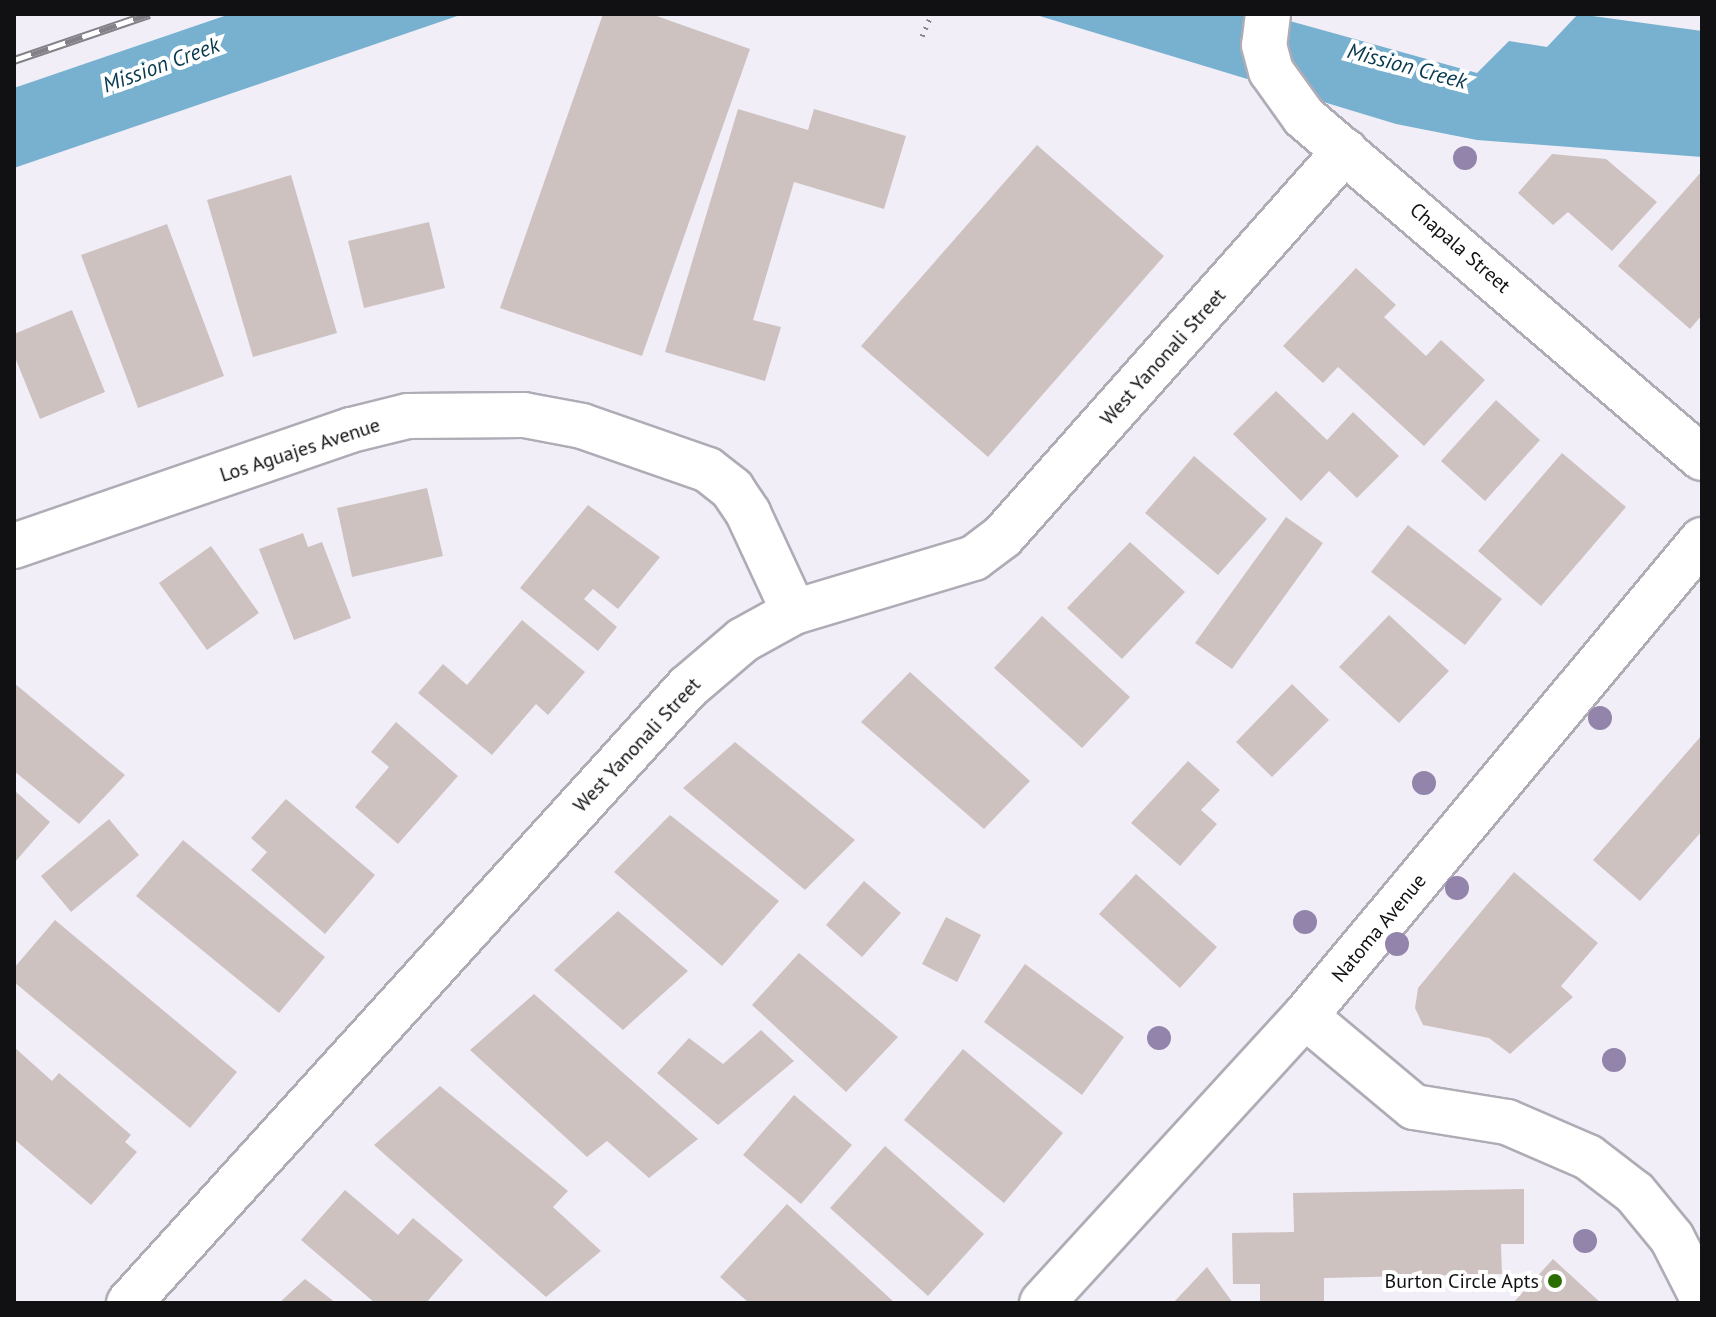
<!DOCTYPE html>
<style>
body{margin:0}
#map{position:relative;width:1716px;height:1317px;overflow:hidden;background:#f1eef8;font-family:"PT Sans",sans-serif}
div>[style]{position:absolute}
[style*='--x']{left:calc(var(--x)*1px);top:calc(var(--y)*1px);width:calc(var(--w)*1px);rotate:calc(var(--a)*1deg)}
.water>*{inset:0;background:#78b1d0}
.building>*{inset:0;background:#cec2c1}
.path>*{height:5px;margin-top:-2.5px;transform-origin:0;background:repeating-linear-gradient(90deg,#86848b 0 2px,transparent 0 8px)}
.roads{filter:drop-shadow(2px 0 #afacb6) drop-shadow(-2px 0 #afacb6) drop-shadow(0 2px #afacb6) drop-shadow(0 -2px #afacb6)}
.minor>*{height:44px;margin:-22px;padding:0 22px;transform-origin:22px;border-radius:22px;background:#fff}
.rail>*{height:9px;margin-top:-4.5px;transform-origin:0;background:repeating-linear-gradient(90deg,#fff 0 18px,#848288 0 36px);box-sizing:border-box;border-block:2px solid #848288}
.trees>*{width:24px;height:24px;margin:-12px;border-radius:50%;background:#9284ab}
.dots>*{width:22px;height:22px;translate:-50% -50%;box-sizing:border-box;border:4px solid #fff;border-radius:50%}
span{translate:-50% -50%;white-space:nowrap;text-align:center;line-height:1.15;-webkit-text-stroke:8px #fff;paint-order:stroke}
.street-label{font-size:20px;color:#111013}
.poi-label{font-size:20px;color:#111013}
.right{translate:-100% -50%;text-align:right}
.water-label{font-size:22px;color:#08394f;font-style:italic}
.frame{position:absolute;inset:0;border:16px solid #111013;pointer-events:none}
</style>
<div id="map">
<div class="water">
<div style="clip-path:polygon(230px 14px,463px 14px,14px 168px,14px 88px)"></div>
<div style="clip-path:polygon(1033px 14px,1265px 14px,1477px 73px,1509px 41px,1547px 47px,1578px 14px,1702px 31px,1702px 157px,1477px 140px,1396px 124px)"></div>
</div>
<div class="building">
<div style="clip-path:polygon(603px 14px,651px 14px,750px 49px,642px 356px,500px 308px)"></div>
<div style="clip-path:polygon(738px 109px,808px 130px,814px 109px,906px 136px,884px 209px,794px 182px,753px 320px,781px 327px,765px 381px,665px 352px)"></div>
<div style="clip-path:polygon(1037px 145px,1164px 256px,988px 457px,861px 346px)"></div>
<div style="clip-path:polygon(1552px 154px,1606px 159px,1657px 202px,1612px 251px,1568px 212px,1553px 225px,1518px 193px)"></div>
<div style="clip-path:polygon(1702px 171px,1702px 315px,1690px 329px,1618px 266px)"></div>
<div style="clip-path:polygon(291px 175px,337px 333px,253px 357px,207px 200px)"></div>
<div style="clip-path:polygon(429px 222px,445px 288px,364px 308px,348px 241px)"></div>
<div style="clip-path:polygon(167px 224px,224px 376px,138px 408px,81px 255px)"></div>
<div style="clip-path:polygon(1356px 268px,1396px 305px,1384px 317px,1426px 356px,1441px 340px,1485px 380px,1424px 446px,1338px 367px,1323px 383px,1283px 346px)"></div>
<div style="clip-path:polygon(72px 310px,105px 392px,40px 419px,14px 355px,14px 334px)"></div>
<div style="clip-path:polygon(1276px 391px,1327px 440px,1353px 412px,1399px 456px,1357px 498px,1329px 471px,1301px 501px,1233px 434px)"></div>
<div style="clip-path:polygon(1496px 400px,1540px 440px,1485px 501px,1441px 461px)"></div>
<div style="clip-path:polygon(1562px 453px,1626px 507px,1541px 606px,1478px 551px)"></div>
<div style="clip-path:polygon(1194px 456px,1267px 519px,1218px 575px,1145px 513px)"></div>
<div style="clip-path:polygon(427px 488px,443px 556px,352px 577px,337px 508px)"></div>
<div style="clip-path:polygon(588px 505px,660px 557px,618px 609px,593px 589px,584px 599px,617px 627px,598px 651px,520px 588px)"></div>
<div style="clip-path:polygon(1286px 517px,1323px 543px,1232px 669px,1195px 643px)"></div>
<div style="clip-path:polygon(1408px 525px,1502px 599px,1465px 645px,1371px 572px)"></div>
<div style="clip-path:polygon(303px 533px,308px 547px,322px 542px,351px 618px,294px 640px,259px 549px)"></div>
<div style="clip-path:polygon(1130px 542px,1185px 592px,1122px 659px,1067px 608px)"></div>
<div style="clip-path:polygon(211px 546px,259px 613px,207px 650px,159px 583px)"></div>
<div style="clip-path:polygon(1389px 615px,1449px 671px,1399px 723px,1339px 667px)"></div>
<div style="clip-path:polygon(1042px 616px,1130px 697px,1082px 748px,994px 668px)"></div>
<div style="clip-path:polygon(522px 620px,585px 672px,548px 715px,536px 704px,492px 755px,418px 693px,443px 664px,467px 685px)"></div>
<div style="clip-path:polygon(910px 672px,1030px 781px,984px 829px,861px 722px)"></div>
<div style="clip-path:polygon(14px 683px,125px 775px,79px 824px,14px 771px)"></div>
<div style="clip-path:polygon(1292px 684px,1329px 720px,1272px 777px,1236px 742px)"></div>
<div style="clip-path:polygon(396px 722px,458px 776px,398px 844px,355px 807px,389px 767px,371px 752px)"></div>
<div style="clip-path:polygon(1702px 735px,1702px 831px,1640px 901px,1593px 860px)"></div>
<div style="clip-path:polygon(735px 742px,855px 840px,805px 890px,683px 788px)"></div>
<div style="clip-path:polygon(1188px 761px,1220px 790px,1201px 810px,1217px 824px,1180px 866px,1131px 823px)"></div>
<div style="clip-path:polygon(14px 790px,50px 822px,14px 863px)"></div>
<div style="clip-path:polygon(286px 799px,375px 875px,325px 934px,251px 870px,267px 852px,251px 838px)"></div>
<div style="clip-path:polygon(670px 815px,779px 901px,722px 966px,614px 872px)"></div>
<div style="clip-path:polygon(109px 819px,139px 855px,71px 912px,41px 876px)"></div>
<div style="clip-path:polygon(183px 840px,325px 957px,279px 1013px,136px 896px)"></div>
<div style="clip-path:polygon(1514px 872px,1598px 943px,1561px 986px,1573px 997px,1510px 1054px,1489px 1038px,1423px 1025px,1415px 1008px,1418px 988px)"></div>
<div style="clip-path:polygon(1136px 874px,1217px 947px,1180px 988px,1099px 914px)"></div>
<div style="clip-path:polygon(864px 881px,901px 913px,862px 957px,826px 925px)"></div>
<div style="clip-path:polygon(618px 911px,688px 971px,623px 1030px,554px 970px)"></div>
<div style="clip-path:polygon(946px 917px,981px 935px,957px 982px,922px 964px)"></div>
<div style="clip-path:polygon(55px 920px,237px 1072px,190px 1128px,14px 982px,14px 968px)"></div>
<div style="clip-path:polygon(799px 953px,898px 1037px,846px 1092px,752px 1005px)"></div>
<div style="clip-path:polygon(1025px 964px,1124px 1037px,1082px 1095px,984px 1022px)"></div>
<div style="clip-path:polygon(534px 994px,698px 1139px,649px 1178px,607px 1141px,587px 1157px,470px 1050px)"></div>
<div style="clip-path:polygon(761px 1030px,794px 1061px,718px 1125px,657px 1073px,689px 1038px,723px 1064px)"></div>
<div style="clip-path:polygon(14px 1047px,52px 1081px,59px 1073px,131px 1135px,125px 1142px,137px 1152px,91px 1205px,14px 1139px)"></div>
<div style="clip-path:polygon(963px 1049px,1063px 1133px,1004px 1203px,904px 1120px)"></div>
<div style="clip-path:polygon(440px 1086px,568px 1191px,553px 1207px,601px 1251px,546px 1297px,374px 1145px)"></div>
<div style="clip-path:polygon(794px 1095px,852px 1145px,801px 1204px,743px 1155px)"></div>
<div style="clip-path:polygon(885px 1146px,984px 1234px,928px 1296px,830px 1208px)"></div>
<div style="clip-path:polygon(1524px 1189px,1524px 1244px,1501px 1244px,1502px 1274px,1324px 1278px,1324px 1303px,1260px 1303px,1260px 1284px,1233px 1284px,1232px 1233px,1294px 1232px,1293px 1193px)"></div>
<div style="clip-path:polygon(345px 1190px,398px 1235px,413px 1218px,463px 1260px,426px 1303px,375px 1303px,301px 1240px)"></div>
<div style="clip-path:polygon(787px 1204px,895px 1303px,749px 1303px,720px 1277px)"></div>
<div style="clip-path:polygon(1553px 1259px,1601px 1303px,1513px 1303px)"></div>
<div style="clip-path:polygon(1207px 1267px,1233px 1303px,1173px 1303px)"></div>
<div style="clip-path:polygon(305px 1279px,336px 1303px,279px 1303px)"></div>
</div>
<div class="path">
<div style="--x:922;--y:36;--w:24;--a:-66"></div>
</div>
<div class="roads">
<div class="minor">
<div style="--x:1268;--y:14;--w:31;--a:97"></div>
<div style="--x:1264;--y:45;--w:27;--a:75"></div>
<div style="--x:1271;--y:71;--w:57;--a:54.3"></div>
<div style="--x:1304;--y:117;--w:524;--a:40.59"></div>
<div style="--x:14;--y:546;--w:356;--a:-19"></div>
<div style="--x:351;--y:430;--w:59;--a:-13.8"></div>
<div style="--x:408;--y:416;--w:116;--a:-0.5"></div>
<div style="--x:524;--y:415;--w:59;--a:10.7"></div>
<div style="--x:582;--y:426;--w:133;--a:19.2"></div>
<div style="--x:708;--y:470;--w:31;--a:38"></div>
<div style="--x:732;--y:489;--w:29;--a:56"></div>
<div style="--x:748;--y:513;--w:109;--a:65.1"></div>
<div style="--x:1305;--y:1016;--w:142;--a:39.9"></div>
<div style="--x:1414;--y:1107;--w:94;--a:9.2"></div>
<div style="--x:1507;--y:1122;--w:88;--a:23.4"></div>
<div style="--x:1588;--y:1157;--w:59;--a:37.5"></div>
<div style="--x:1635;--y:1193;--w:58;--a:50.6"></div>
<div style="--x:1672;--y:1238;--w:66;--a:63"></div>
<div style="--x:129;--y:1303;--w:832;--a:-47.78"></div>
<div style="--x:688;--y:687;--w:72;--a:-40.5"></div>
<div style="--x:743;--y:640;--w:58;--a:-28.8"></div>
<div style="--x:794;--y:612;--w:188;--a:-16.7"></div>
<div style="--x:974;--y:558;--w:36;--a:-37"></div>
<div style="--x:1003;--y:536;--w:515;--a:-48.38"></div>
<div style="--x:1042;--y:1303;--w:389;--a:-47.5"></div>
<div style="--x:1305;--y:1016;--w:620;--a:-50.17"></div>
</div>
</div>
<div class="rail">
<div style="--x:14;--y:60;--w:143;--a:-18.8"></div>
</div>
<div class="trees">
<div style="left:1465px;top:158px"></div>
<div style="left:1600px;top:718px"></div>
<div style="left:1424px;top:783px"></div>
<div style="left:1457px;top:888px"></div>
<div style="left:1305px;top:922px"></div>
<div style="left:1397px;top:944px"></div>
<div style="left:1159px;top:1038px"></div>
<div style="left:1614px;top:1060px"></div>
<div style="left:1585px;top:1241px"></div>
</div>
<div class="dots">
<div style="left:1555px;top:1281px;background:#2a6d03"></div>
</div>
<div class="street-label">
<span style="left:1460px;top:248px;rotate:41deg">Chapala Street</span>
<span style="left:1163px;top:357px;rotate:-48deg">West Yanonali Street</span>
<span style="left:300px;top:450px;rotate:-18deg">Los Aguajes Avenue</span>
<span style="left:637px;top:745px;rotate:-47deg">West Yanonali Street</span>
<span style="left:1379px;top:928px;rotate:-50deg">Natoma Avenue</span>
</div>
<div class="poi-label">
<span class="right" style="left:1539px;top:1281px">Burton Circle Apts</span>
</div>
<div class="water-label">
<span style="left:161px;top:65px;rotate:-20deg">Mission Creek</span>
<span style="left:1407px;top:66px;rotate:15deg">Mission Creek</span>
</div>
<div class="frame"></div>
</div>
